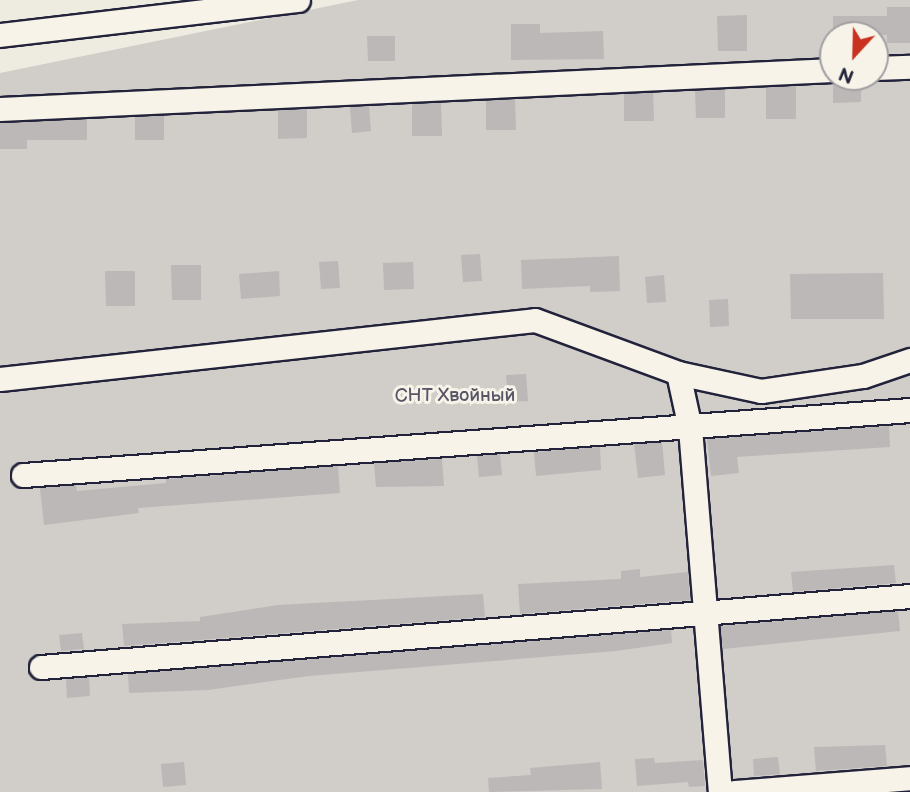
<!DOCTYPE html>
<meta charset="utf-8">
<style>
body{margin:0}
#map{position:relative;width:910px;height:792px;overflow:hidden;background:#eeebe1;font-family:"Balsamiq Sans",sans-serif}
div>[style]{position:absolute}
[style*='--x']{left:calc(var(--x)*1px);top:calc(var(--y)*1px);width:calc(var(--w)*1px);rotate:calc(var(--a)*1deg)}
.green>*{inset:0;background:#d1cdc9}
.building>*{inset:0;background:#bbb8b7}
.roads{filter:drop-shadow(2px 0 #22223b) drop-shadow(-2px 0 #22223b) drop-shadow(0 2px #22223b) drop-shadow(0 -2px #22223b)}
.minor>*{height:23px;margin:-11.5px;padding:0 11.5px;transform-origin:11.5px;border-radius:11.5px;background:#f7f3e8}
span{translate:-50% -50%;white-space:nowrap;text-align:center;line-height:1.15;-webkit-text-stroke:6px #f7f3e8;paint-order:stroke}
.park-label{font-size:19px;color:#575566}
.north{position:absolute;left:819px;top:21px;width:70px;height:70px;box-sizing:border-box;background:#f7f3e8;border:2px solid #a29fa3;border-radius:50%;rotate:202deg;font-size:19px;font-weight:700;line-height:28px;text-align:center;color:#22223b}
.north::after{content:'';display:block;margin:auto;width:24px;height:32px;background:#c8321e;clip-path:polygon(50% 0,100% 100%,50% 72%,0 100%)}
</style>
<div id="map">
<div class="green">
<div style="clip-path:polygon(evenodd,358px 0,910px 0,910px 792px,0 792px,0 73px,358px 0,833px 35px,875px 35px,875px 77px,833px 77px,833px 35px)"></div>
</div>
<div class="building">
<div style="clip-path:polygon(887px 7px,910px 7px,910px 43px,887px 43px,887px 35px,833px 35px,833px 16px,887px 16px)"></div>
<div style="clip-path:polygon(747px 15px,747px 51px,718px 51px,717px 16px)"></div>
<div style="clip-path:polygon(511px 24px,540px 24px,540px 33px,603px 31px,604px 59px,511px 60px)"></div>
<div style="clip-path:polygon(367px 36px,395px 36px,395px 61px,368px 61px)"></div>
<div style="clip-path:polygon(845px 77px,861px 77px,861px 102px,833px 103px,833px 84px)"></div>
<div style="clip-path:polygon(796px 86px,796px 119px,766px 119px,766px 87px)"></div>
<div style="clip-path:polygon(725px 89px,725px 118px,696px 118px,695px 90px)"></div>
<div style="clip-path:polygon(653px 92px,654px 121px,624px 121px,624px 94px)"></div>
<div style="clip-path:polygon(515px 99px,516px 130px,486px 130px,486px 100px)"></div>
<div style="clip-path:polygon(441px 102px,442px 136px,412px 136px,412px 104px)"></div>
<div style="clip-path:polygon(369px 106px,371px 131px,352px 133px,350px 107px)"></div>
<div style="clip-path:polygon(307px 109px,307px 138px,278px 139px,278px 110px)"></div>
<div style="clip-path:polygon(164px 115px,164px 140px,135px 140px,135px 117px)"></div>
<div style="clip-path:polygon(87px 119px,87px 140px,27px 140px,27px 149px,0 149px,0 123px)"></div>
<div style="clip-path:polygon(480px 254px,482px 281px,463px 282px,461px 255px)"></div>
<div style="clip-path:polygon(619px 256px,620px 291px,590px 292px,590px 286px,522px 289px,521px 260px)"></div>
<div style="clip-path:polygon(338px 261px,340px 288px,321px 289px,319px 262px)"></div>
<div style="clip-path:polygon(413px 262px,414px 289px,384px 290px,383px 263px)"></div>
<div style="clip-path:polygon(171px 265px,201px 265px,201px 300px,172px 300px)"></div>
<div style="clip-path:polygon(105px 271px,135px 271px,135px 306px,106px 306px)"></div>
<div style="clip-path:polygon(279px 271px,280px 296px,241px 299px,239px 274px)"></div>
<div style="clip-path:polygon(883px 273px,884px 319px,791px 319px,790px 274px)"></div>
<div style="clip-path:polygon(664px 275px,666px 302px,647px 303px,645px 277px)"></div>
<div style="clip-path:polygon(728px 299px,729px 326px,710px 327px,709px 300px)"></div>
<div style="clip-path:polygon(526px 374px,528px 401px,508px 402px,506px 375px)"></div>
<div style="clip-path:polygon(889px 426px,890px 447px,737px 457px,739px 473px,711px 476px,707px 439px)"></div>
<div style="clip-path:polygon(662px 442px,665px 475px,638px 478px,634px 444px)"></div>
<div style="clip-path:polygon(600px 447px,601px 470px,536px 476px,534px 452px)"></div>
<div style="clip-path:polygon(500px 454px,502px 475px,479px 477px,477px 456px)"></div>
<div style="clip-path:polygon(442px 459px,444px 486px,376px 487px,374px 463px)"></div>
<div style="clip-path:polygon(338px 466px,340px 493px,138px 508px,139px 513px,44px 525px,40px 488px,76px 485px,77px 491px,166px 483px,166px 479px)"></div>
<div style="clip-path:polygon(894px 565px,896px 583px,793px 592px,791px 572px)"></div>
<div style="clip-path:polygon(640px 569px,640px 577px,688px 572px,690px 600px,520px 614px,518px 584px,621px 579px,621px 571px)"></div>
<div style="clip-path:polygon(483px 594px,485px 617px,124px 646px,122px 624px,200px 621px,200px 617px,278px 605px)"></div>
<div style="clip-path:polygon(898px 611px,900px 631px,723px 649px,720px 626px)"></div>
<div style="clip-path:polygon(671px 630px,672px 643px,616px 651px,309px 676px,208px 690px,129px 693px,128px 674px)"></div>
<div style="clip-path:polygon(82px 633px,84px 649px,61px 651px,59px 635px)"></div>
<div style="clip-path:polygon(89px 677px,90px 696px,67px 698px,66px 679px)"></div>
<div style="clip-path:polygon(885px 745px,887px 766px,816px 771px,814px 747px)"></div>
<div style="clip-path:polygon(778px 757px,780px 774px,754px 776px,753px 759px)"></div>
<div style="clip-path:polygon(654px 758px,655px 763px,703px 760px,705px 786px,689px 787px,688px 782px,637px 786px,635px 759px)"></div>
<div style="clip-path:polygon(184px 762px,186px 785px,163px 787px,161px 764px)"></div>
<div style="clip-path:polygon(600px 762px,602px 789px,489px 792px,488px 778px,531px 775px,530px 768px)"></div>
</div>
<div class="roads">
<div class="minor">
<div style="--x:0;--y:35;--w:300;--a:-6.7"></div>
<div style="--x:875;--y:68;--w:35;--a:-2"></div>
<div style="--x:0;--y:109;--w:834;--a:-2.68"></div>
<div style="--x:678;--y:373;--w:56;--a:77.7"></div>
<div style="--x:690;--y:428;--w:365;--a:85.3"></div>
<div style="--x:0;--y:379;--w:538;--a:-6.29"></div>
<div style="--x:535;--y:320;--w:153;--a:20.3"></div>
<div style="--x:678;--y:373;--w:85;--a:12.2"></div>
<div style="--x:761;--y:391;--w:103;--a:-8.4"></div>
<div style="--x:863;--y:376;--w:50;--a:-18.8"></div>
<div style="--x:23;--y:475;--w:889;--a:-4.19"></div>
<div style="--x:41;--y:667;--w:872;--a:-4.67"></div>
<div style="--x:734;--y:792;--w:177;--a:-4.5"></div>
</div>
</div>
<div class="park-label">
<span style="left:455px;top:396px">СНТ Хвойный</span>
</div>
<div class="north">N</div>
</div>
